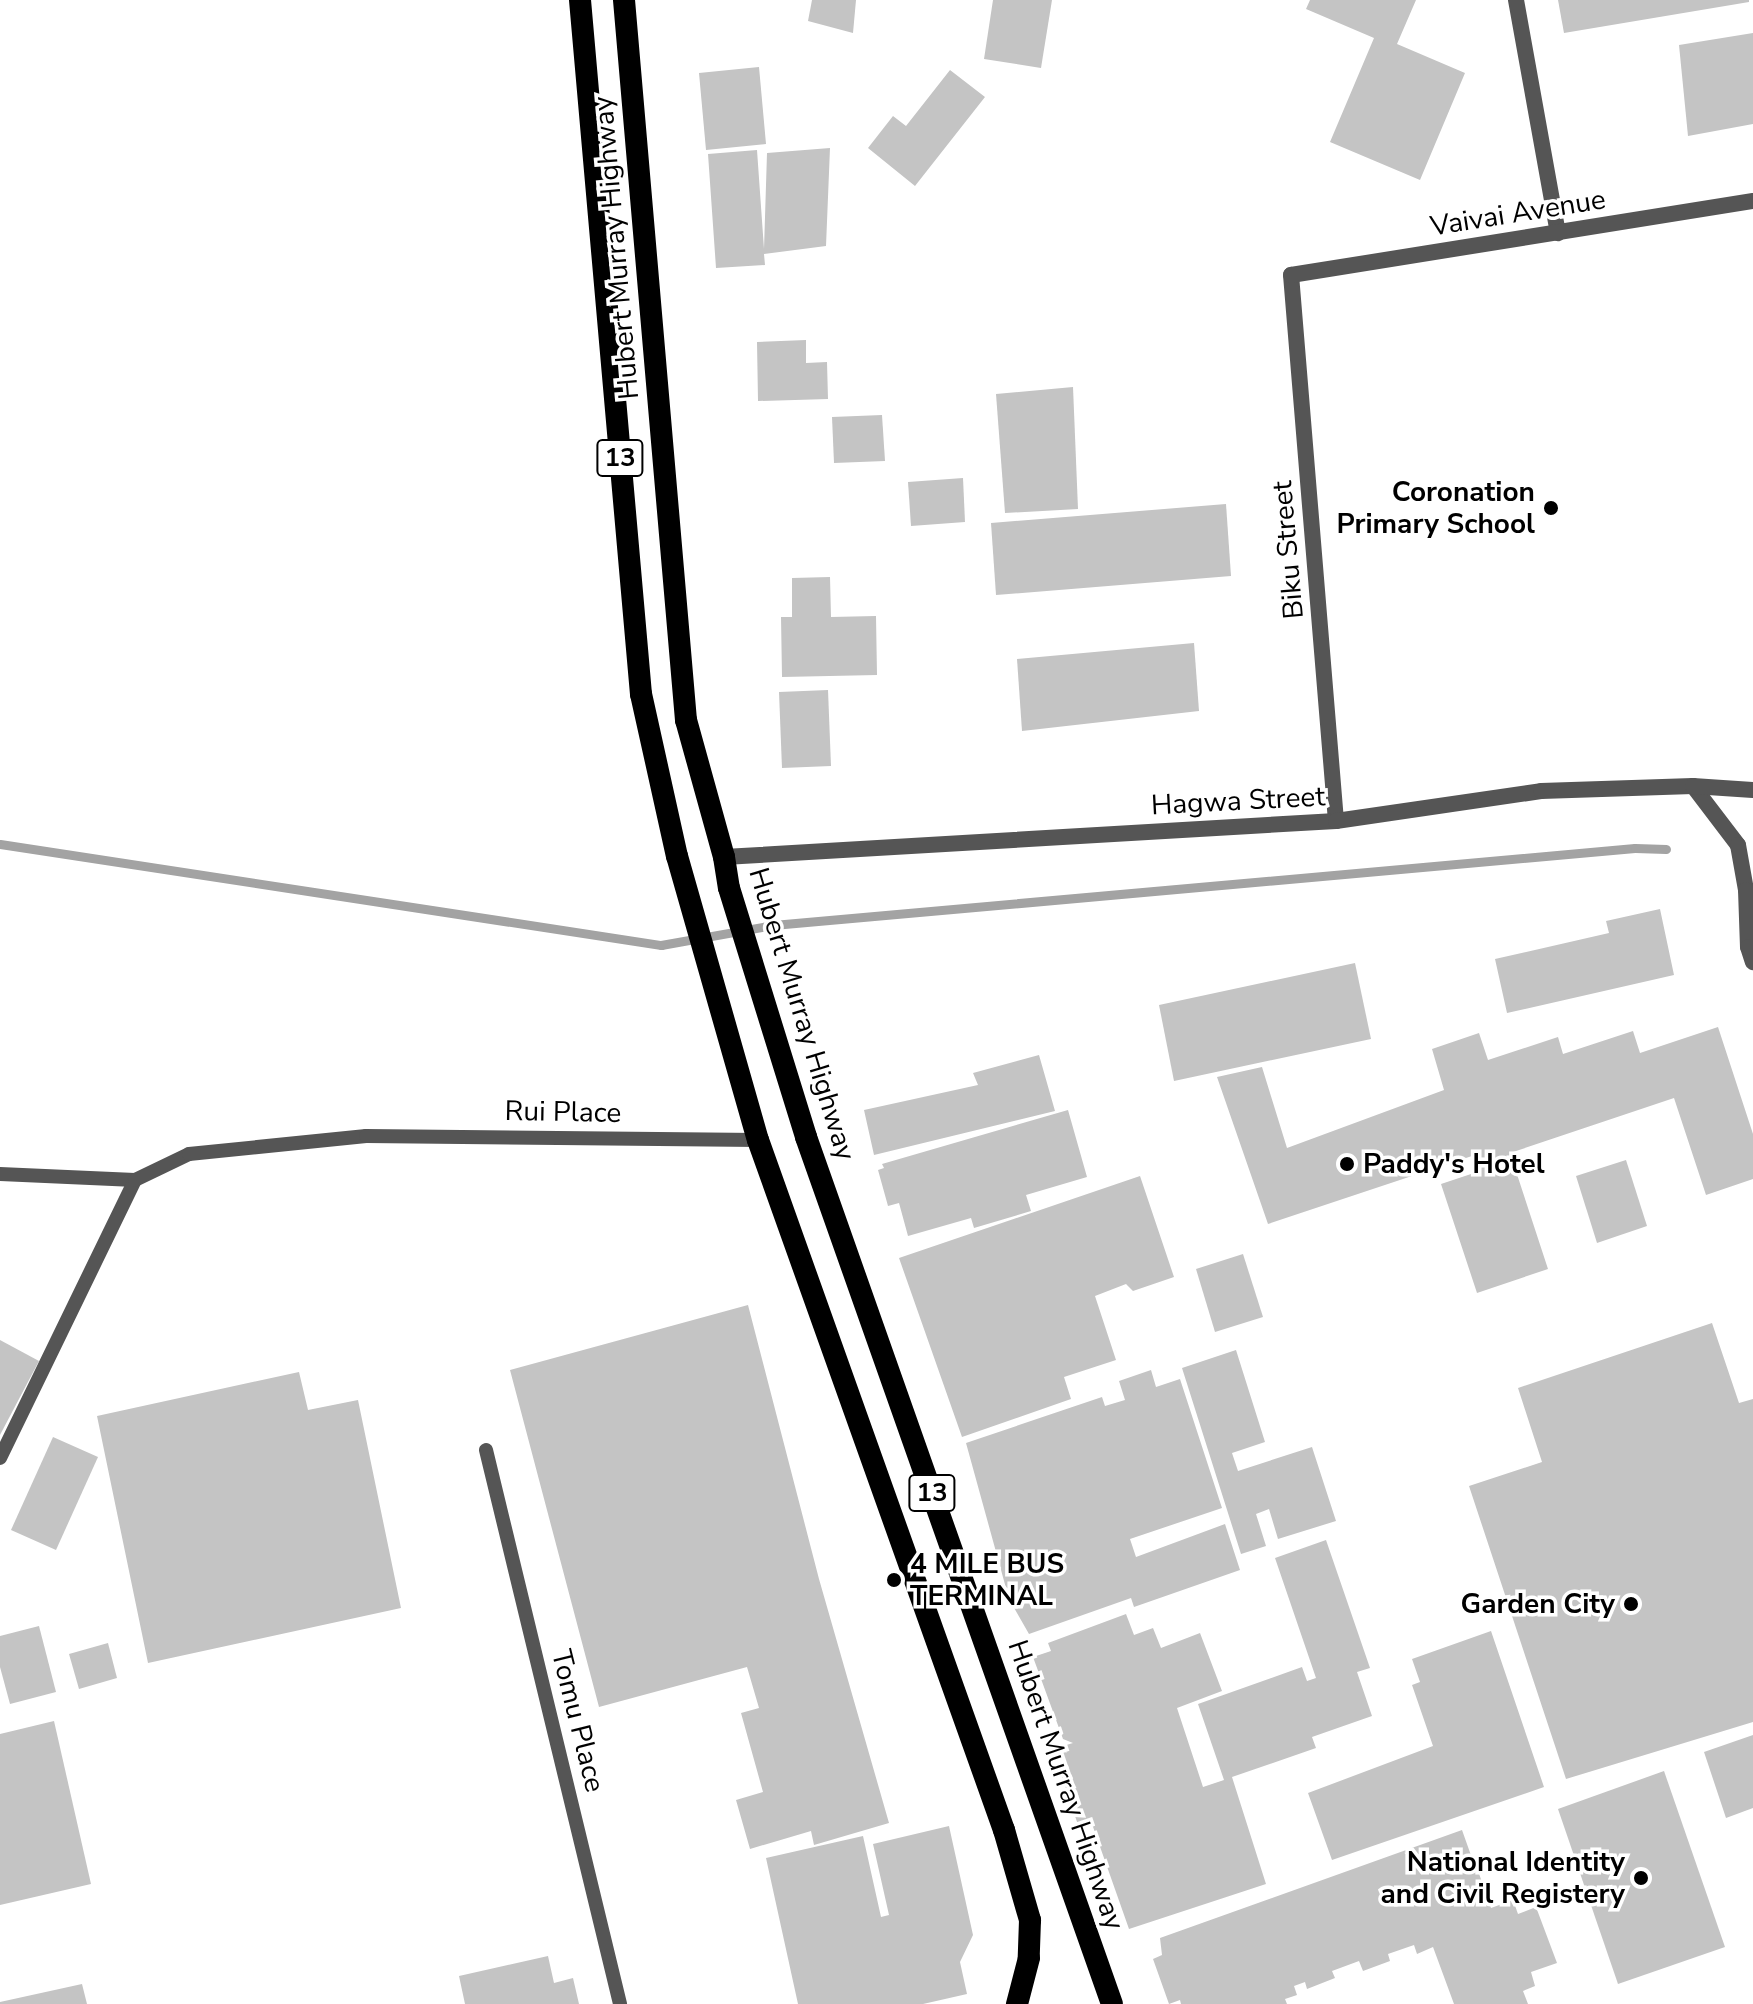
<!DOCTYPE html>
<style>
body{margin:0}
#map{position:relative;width:1753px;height:2004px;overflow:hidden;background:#fff;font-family:"Nunito Sans",sans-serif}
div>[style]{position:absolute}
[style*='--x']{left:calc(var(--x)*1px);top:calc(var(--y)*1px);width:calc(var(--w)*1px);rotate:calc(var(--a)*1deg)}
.stream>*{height:9px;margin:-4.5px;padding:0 4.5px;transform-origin:4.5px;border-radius:4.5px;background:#a3a3a3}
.building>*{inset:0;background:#c4c4c4}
.service>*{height:14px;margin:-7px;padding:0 7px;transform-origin:7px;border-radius:7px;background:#555}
.minor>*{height:16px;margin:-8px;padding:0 8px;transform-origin:8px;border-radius:8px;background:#555}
.tertiary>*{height:16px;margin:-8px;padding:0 8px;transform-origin:8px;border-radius:8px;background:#555}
.trunk>*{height:22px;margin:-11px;padding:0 11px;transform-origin:11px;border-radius:11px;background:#000}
.dots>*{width:22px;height:22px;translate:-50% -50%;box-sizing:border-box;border:4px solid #fff;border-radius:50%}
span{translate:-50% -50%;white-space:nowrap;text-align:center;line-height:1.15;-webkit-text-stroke:7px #fff;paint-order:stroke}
.shield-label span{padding:2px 6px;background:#fff;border:2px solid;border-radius:6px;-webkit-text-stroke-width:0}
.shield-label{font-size:26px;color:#000;font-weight:700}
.street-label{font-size:28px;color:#000}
.poi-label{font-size:28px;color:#000;font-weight:700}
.right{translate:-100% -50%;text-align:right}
.left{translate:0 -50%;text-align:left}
</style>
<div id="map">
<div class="stream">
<div style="--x:0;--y:844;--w:669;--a:8.69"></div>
<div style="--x:661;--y:945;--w:114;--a:-10.1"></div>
<div style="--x:773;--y:925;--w:865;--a:-5.1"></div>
<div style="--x:1635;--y:848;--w:31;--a:2"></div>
</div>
<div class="building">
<div style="clip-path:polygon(812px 0,856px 0,853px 33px,808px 21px)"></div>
<div style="clip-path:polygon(993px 0,1052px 0,1041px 68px,984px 59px)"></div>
<div style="clip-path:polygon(1310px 0,1416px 0,1397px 44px,1465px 73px,1420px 180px,1330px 142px,1374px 38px,1306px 9px)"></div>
<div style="clip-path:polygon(1558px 0,1749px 0,1749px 2px,1564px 33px)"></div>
<div style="clip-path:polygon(1753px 33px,1753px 124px,1688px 136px,1679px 45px)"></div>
<div style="clip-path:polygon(759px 67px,766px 144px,706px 150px,699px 73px)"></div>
<div style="clip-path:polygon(950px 70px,985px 97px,915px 186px,868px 148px,893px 116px,906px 126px)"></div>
<div style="clip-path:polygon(830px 148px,826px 246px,764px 254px,765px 265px,716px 268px,708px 154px,757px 150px,764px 249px,767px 153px)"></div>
<div style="clip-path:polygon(806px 340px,806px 363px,827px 362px,828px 399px,758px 401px,757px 342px)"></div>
<div style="clip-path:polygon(1073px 387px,1078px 509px,1005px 513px,996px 394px)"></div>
<div style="clip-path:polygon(882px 415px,885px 461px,834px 463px,832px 417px)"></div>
<div style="clip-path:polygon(963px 478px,965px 522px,911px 526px,908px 482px)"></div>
<div style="clip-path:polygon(1226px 504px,1231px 576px,996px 595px,991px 523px)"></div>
<div style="clip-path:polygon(830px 577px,831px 617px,876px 616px,877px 675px,782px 677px,781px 617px,792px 617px,792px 578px)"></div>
<div style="clip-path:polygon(1194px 643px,1199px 711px,1022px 731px,1017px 659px)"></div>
<div style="clip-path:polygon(828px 690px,831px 766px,782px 768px,779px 692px)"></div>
<div style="clip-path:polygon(1660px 909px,1674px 975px,1507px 1013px,1495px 959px,1609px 933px,1606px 921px)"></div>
<div style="clip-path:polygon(1355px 963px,1371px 1039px,1174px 1081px,1159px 1005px)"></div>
<div style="clip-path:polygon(1718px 1027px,1753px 1134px,1753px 1179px,1706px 1195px,1674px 1098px,1510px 1153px,1548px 1269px,1477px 1293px,1441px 1184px,1477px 1172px,1472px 1156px,1268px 1224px,1217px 1077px,1262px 1067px,1287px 1148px,1444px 1090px,1432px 1049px,1479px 1033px,1488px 1060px,1558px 1037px,1563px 1054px,1633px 1031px,1640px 1053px)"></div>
<div style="clip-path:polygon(1039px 1055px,1055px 1111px,874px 1155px,864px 1110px,978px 1085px,973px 1073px)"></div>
<div style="clip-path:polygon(1068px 1110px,1087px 1177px,1026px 1195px,1031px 1211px,974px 1228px,971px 1218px,908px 1236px,899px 1203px,888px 1206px,878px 1170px,884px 1168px,882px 1164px)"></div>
<div style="clip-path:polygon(1626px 1160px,1647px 1226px,1597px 1243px,1576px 1176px)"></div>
<div style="clip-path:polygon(1140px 1176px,1174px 1277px,1133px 1291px,1126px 1284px,1095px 1296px,1116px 1360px,1064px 1377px,1071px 1399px,962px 1437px,899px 1258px)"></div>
<div style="clip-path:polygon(1243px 1254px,1263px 1317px,1215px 1332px,1196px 1269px)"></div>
<div style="clip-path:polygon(748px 1305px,819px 1579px,889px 1823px,814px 1845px,811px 1831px,750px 1849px,736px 1800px,763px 1792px,741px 1713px,759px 1708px,747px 1667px,599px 1707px,510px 1370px)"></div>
<div style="clip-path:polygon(1712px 1323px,1739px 1403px,1753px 1399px,1753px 1722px,1566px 1779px,1469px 1486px,1542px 1462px,1518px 1388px)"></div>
<div style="clip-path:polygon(0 1340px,39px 1361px,0 1435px)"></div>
<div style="clip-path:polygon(1236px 1350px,1265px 1442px,1232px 1453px,1238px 1471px,1312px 1447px,1336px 1521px,1278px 1539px,1269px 1509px,1256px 1514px,1266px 1546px,1241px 1554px,1182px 1368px)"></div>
<div style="clip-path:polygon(1151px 1370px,1156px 1387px,1180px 1379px,1222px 1508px,1130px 1539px,1136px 1557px,1225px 1524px,1240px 1570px,1134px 1607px,1131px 1598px,1029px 1634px,1009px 1599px,966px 1443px,1102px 1397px,1105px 1406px,1125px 1400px,1119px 1381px)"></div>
<div style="clip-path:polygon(299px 1372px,308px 1410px,358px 1400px,401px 1608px,148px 1663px,97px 1416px)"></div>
<div style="clip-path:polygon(53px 1437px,98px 1457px,56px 1550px,11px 1530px)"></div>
<div style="clip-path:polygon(1326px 1540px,1370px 1668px,1357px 1672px,1372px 1716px,1312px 1737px,1316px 1748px,1232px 1777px,1266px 1884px,1129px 1929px,1092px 1824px,1079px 1828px,1053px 1749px,1073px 1743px,1063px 1739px,1033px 1657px,1051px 1651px,1048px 1643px,1126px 1614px,1134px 1635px,1153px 1628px,1161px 1648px,1200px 1633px,1222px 1691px,1177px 1708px,1203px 1787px,1224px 1780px,1198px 1704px,1302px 1667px,1307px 1681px,1316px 1678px,1275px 1558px)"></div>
<div style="clip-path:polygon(39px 1626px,56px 1692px,10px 1704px,0 1667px,0 1636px)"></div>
<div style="clip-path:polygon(1491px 1631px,1544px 1787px,1332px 1860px,1308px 1793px,1433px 1746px,1412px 1685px,1420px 1682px,1412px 1659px)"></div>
<div style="clip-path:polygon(108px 1643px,117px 1678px,79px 1689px,69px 1654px)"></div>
<div style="clip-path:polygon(54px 1721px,91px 1884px,0 1905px,0 1734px)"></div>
<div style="clip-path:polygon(1753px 1735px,1753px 1808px,1726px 1818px,1704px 1752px)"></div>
<div style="clip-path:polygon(1664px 1771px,1725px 1947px,1618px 1984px,1558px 1809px)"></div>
<div style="clip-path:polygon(949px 1826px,973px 1935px,960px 1962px,967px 1994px,923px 2004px,798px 2004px,766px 1858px,863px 1836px,881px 1917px,889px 1915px,873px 1844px)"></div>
<div style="clip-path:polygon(1462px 1830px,1473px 1861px,1453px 1868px,1454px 1873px,1476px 1865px,1491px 1908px,1513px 1900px,1518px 1914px,1536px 1907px,1557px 1963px,1531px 1972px,1535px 1986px,1523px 1991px,1528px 2004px,1454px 2004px,1433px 1947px,1417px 1954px,1414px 1945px,1388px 1954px,1390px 1961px,1363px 1971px,1359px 1961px,1332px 1971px,1335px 1978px,1307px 1989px,1305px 1982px,1294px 1986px,1297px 1995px,1285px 1999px,1287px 2004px,1181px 2004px,1180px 2000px,1169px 2004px,1153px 1959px,1162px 1955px,1160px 1938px)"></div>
<div style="clip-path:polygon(548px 1956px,554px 1983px,573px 1978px,579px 2004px,465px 2004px,459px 1976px)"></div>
<div style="clip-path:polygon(82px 1984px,87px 2004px,0 2004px,0 2002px)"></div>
</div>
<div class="service">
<div style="--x:0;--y:1174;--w:135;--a:2.5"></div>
<div style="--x:135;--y:1180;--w:309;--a:115.9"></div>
<div style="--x:135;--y:1180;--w:60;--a:-25.7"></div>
<div style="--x:189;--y:1154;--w:178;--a:-5.8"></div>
<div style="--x:366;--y:1136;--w:392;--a:0.6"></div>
<div style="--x:486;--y:1450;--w:570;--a:76.4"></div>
</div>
<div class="minor">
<div style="--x:1516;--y:0;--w:237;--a:79.8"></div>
<div style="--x:1693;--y:786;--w:74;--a:52.7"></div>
<div style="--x:1738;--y:845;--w:46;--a:79.9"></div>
<div style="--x:1746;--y:890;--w:57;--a:88"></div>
<div style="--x:1748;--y:947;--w:16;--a:72"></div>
<div style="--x:1336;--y:821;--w:548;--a:-94.71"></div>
<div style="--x:1291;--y:275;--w:468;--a:-9.1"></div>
</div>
<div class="tertiary">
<div style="--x:724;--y:857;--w:613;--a:-3.37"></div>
<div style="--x:1336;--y:821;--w:207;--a:-8.3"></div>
<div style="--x:1541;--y:791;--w:152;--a:-1.9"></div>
<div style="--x:1693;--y:786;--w:60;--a:3.8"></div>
</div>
<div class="trunk">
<div style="--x:580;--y:0;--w:697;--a:84.98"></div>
<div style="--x:641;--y:694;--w:166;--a:77.5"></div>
<div style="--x:677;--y:856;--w:295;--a:74.1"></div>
<div style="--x:758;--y:1140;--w:733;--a:70.38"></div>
<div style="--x:1004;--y:1830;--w:94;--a:73.9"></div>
<div style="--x:1030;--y:1920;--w:38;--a:92"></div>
<div style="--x:1029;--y:1958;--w:48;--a:104.6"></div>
<div style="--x:624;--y:0;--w:723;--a:85.08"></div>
<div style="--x:686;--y:720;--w:142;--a:74.5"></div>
<div style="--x:724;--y:857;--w:31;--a:81"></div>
<div style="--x:729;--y:888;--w:261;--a:72.8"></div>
<div style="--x:806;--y:1137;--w:919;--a:70.56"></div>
</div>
<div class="dots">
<div style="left:1551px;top:508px;background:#000"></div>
<div style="left:1347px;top:1164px;background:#000"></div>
<div style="left:894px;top:1580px;background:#000"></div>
<div style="left:1631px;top:1604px;background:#000"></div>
<div style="left:1641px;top:1878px;background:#000"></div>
</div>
<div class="shield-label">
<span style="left:620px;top:458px">13</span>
<span style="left:932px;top:1493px">13</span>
</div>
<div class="street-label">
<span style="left:1518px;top:213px;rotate:-9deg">Vaivai Avenue</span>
<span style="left:616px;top:248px;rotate:-95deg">Hubert Murray Highway</span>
<span style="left:1288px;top:550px;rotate:-95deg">Biku Street</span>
<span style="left:1238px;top:801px;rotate:-3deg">Hagwa Street</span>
<span style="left:802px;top:1014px;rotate:73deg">Hubert Murray Highway</span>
<span style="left:563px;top:1112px;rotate:1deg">Rui Place</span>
<span style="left:578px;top:1721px;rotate:76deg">Tomu Place</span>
<span style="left:1066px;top:1785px;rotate:71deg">Hubert Murray Highway</span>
</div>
<div class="poi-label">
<span class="right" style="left:1535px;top:508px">Coronation<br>Primary School</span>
<span class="left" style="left:1363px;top:1164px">Paddy's Hotel</span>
<span class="left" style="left:910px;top:1580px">4 MILE BUS<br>TERMINAL</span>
<span class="right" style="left:1615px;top:1604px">Garden City</span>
<span class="right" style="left:1625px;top:1878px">National Identity<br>and Civil Registery</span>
</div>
</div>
